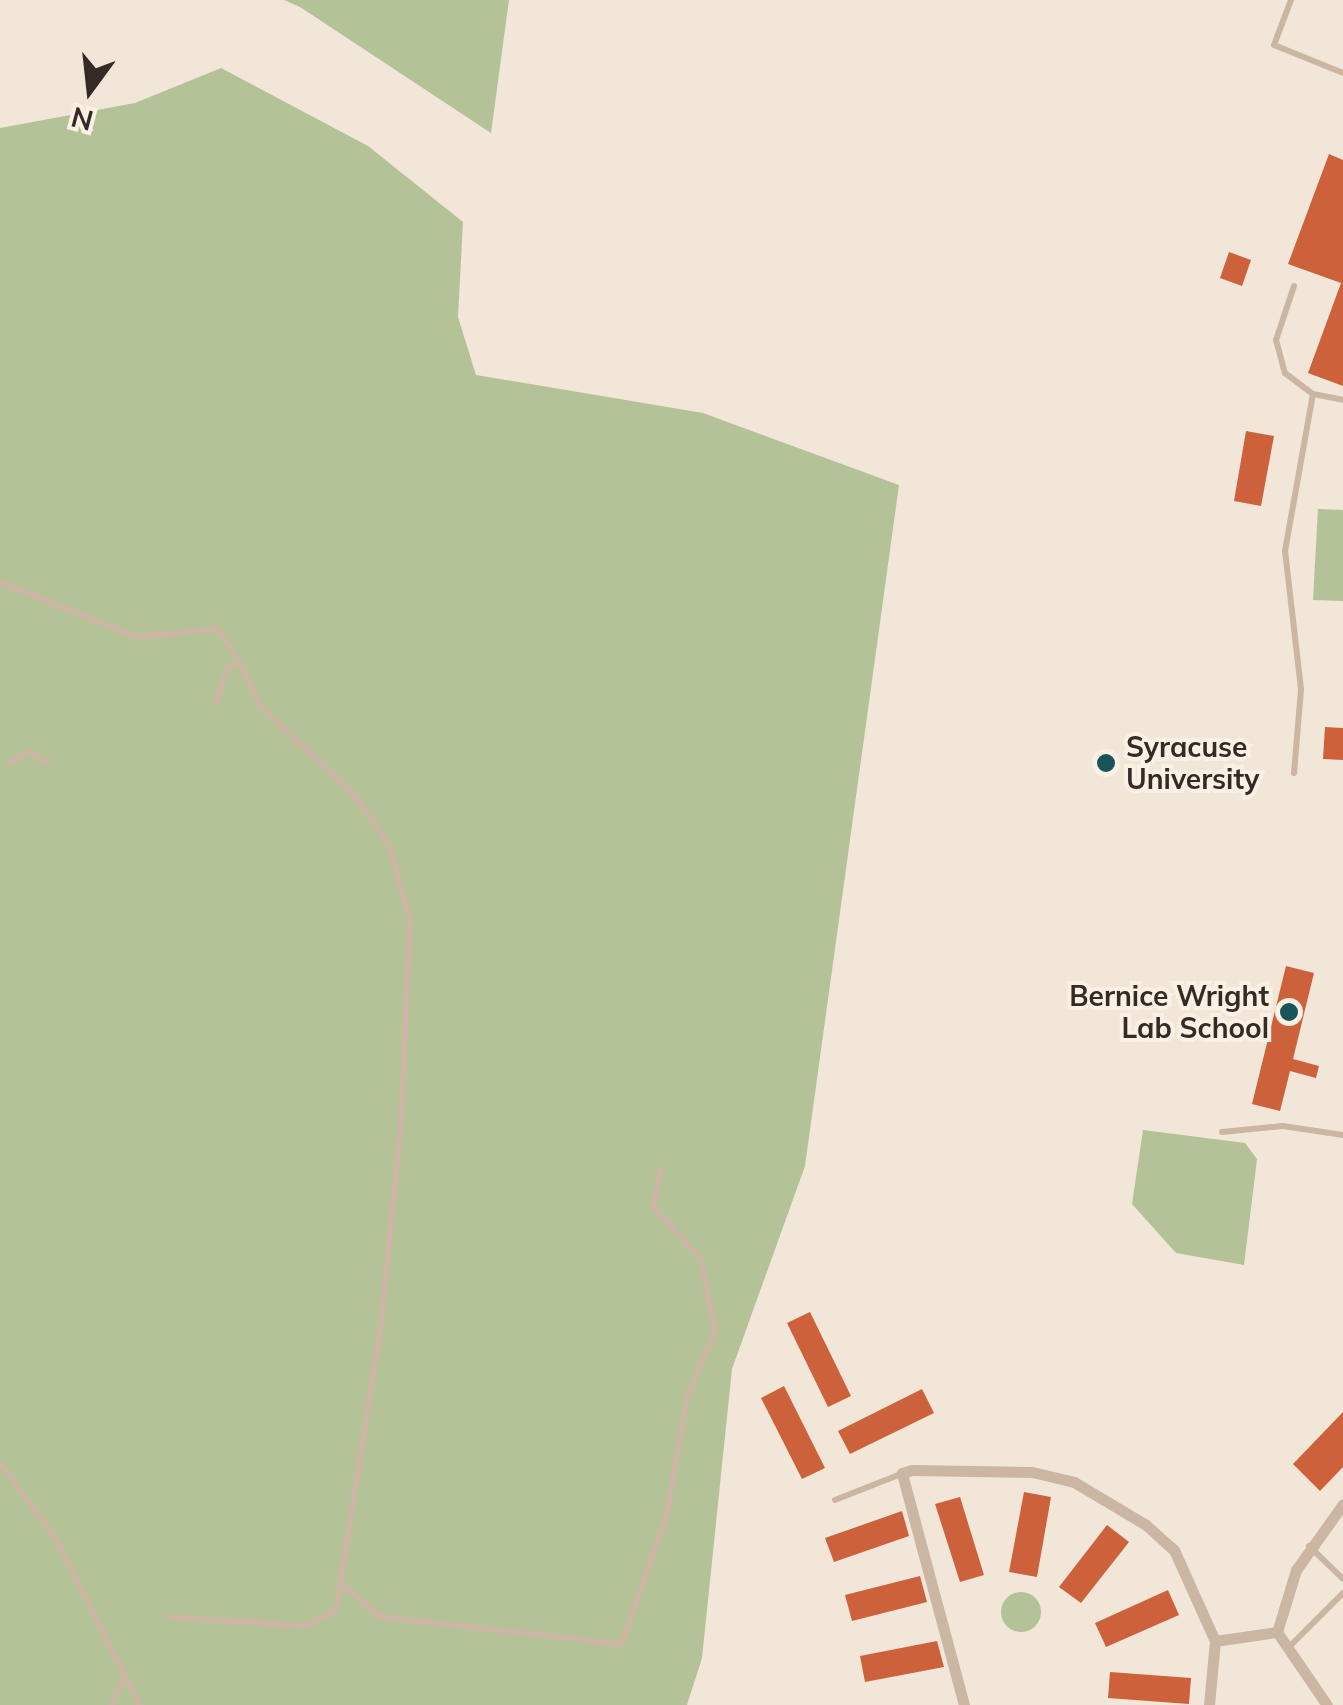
<!DOCTYPE html>
<style>
body{margin:0}
#map{position:relative;width:1343px;height:1705px;overflow:hidden;background:#f2e6d8;font-family:Mulish,sans-serif}
div>[style]{position:absolute}
[style*='--x']{left:calc(var(--x)*1px);top:calc(var(--y)*1px);width:calc(var(--w)*1px);rotate:calc(var(--a)*1deg)}
.green>*{inset:0;background:#b3c297}
.round{border-radius:50%}
.building>*{inset:0;background:#cd613c}
.lane>*{height:6px;margin:-3px;padding:0 3px;transform-origin:3px;border-radius:3px;background:#cbb6a3}
.street>*{height:11px;margin:-5.5px;padding:0 5.5px;transform-origin:5.5px;border-radius:5.5px;background:#cbb6a3}
.dots>*{width:28px;height:28px;translate:-50% -50%;box-sizing:border-box;border:5px solid #faf0e4;border-radius:50%}
span{translate:-50% -50%;white-space:nowrap;text-align:center;line-height:1.15;-webkit-text-stroke:8px #faf0e4;paint-order:stroke}
.poi-label{font-size:28px;color:#352b26;font-weight:700}
.left{translate:0 -50%;text-align:left}
.right{translate:-100% -50%;text-align:right}
.north{position:absolute;left:40px;top:40px;width:100px;height:100px;-webkit-text-stroke:8px #faf0e4;paint-order:stroke;rotate:195deg;font-size:28px;font-weight:700;line-height:40px;text-align:center;color:#352b26}
.north::after{content:'';display:block;margin:auto;width:35px;height:45px;background:#352b26;clip-path:polygon(50% 0,100% 100%,50% 72%,0 100%)}
</style>
<div id="map">
<div class="green">
<div style="clip-path:polygon(284px 0,509px 0,491px 133px,300px 7px)"></div>
<div style="clip-path:polygon(221px 68px,368px 146px,463px 222px,458px 317px,476px 375px,703px 413px,899px 485px,805px 1166px,732px 1369px,702px 1658px,687px 1705px,0 1705px,0 128px,135px 103px)"></div>
<div style="clip-path:polygon(1318px 509px,1343px 510px,1343px 601px,1313px 600px)"></div>
<div style="clip-path:polygon(1143px 1130px,1245px 1143px,1257px 1159px,1244px 1265px,1176px 1253px,1132px 1204px)"></div>
<div class="round" style="left:1001px;top:1592px;width:40px;height:40px"></div>
</div>
<div class="building">
<div style="clip-path:polygon(1329px 154px,1343px 160px,1343px 386px,1308px 373px,1341px 283px,1288px 264px)"></div>
<div style="clip-path:polygon(1229px 252px,1251px 260px,1242px 286px,1220px 278px)"></div>
<div style="clip-path:polygon(1246px 431px,1274px 436px,1261px 506px,1234px 501px)"></div>
<div style="clip-path:polygon(1325px 727px,1343px 728px,1343px 760px,1323px 759px)"></div>
<div style="clip-path:polygon(1286px 966px,1314px 973px,1293px 1059px,1319px 1066px,1316px 1078px,1290px 1071px,1280px 1111px,1252px 1104px)"></div>
<div style="clip-path:polygon(810px 1312px,851px 1396px,828px 1407px,787px 1323px)"></div>
<div style="clip-path:polygon(784px 1386px,825px 1468px,802px 1479px,761px 1398px)"></div>
<div style="clip-path:polygon(922px 1389px,934px 1413px,850px 1454px,838px 1431px)"></div>
<div style="clip-path:polygon(1343px 1412px,1343px 1467px,1320px 1491px,1293px 1464px)"></div>
<div style="clip-path:polygon(1024px 1492px,1051px 1497px,1037px 1577px,1009px 1572px)"></div>
<div style="clip-path:polygon(960px 1497px,984px 1575px,960px 1582px,935px 1504px)"></div>
<div style="clip-path:polygon(902px 1511px,909px 1536px,834px 1562px,825px 1538px)"></div>
<div style="clip-path:polygon(1107px 1525px,1129px 1542px,1081px 1603px,1059px 1587px)"></div>
<div style="clip-path:polygon(920px 1576px,927px 1602px,852px 1621px,845px 1595px)"></div>
<div style="clip-path:polygon(1168px 1590px,1179px 1615px,1106px 1647px,1095px 1623px)"></div>
<div style="clip-path:polygon(937px 1641px,944px 1667px,865px 1682px,860px 1656px)"></div>
<div style="clip-path:polygon(1110px 1672px,1191px 1678px,1189px 1704px,1108px 1698px)"></div>
</div>
<div class="lane">
<div style="--x:1291;--y:0;--w:48;--a:110.7"></div>
<div style="--x:1274;--y:45;--w:74;--a:22.1"></div>
<div style="--x:1294;--y:286;--w:57;--a:108.4"></div>
<div style="--x:1276;--y:340;--w:34;--a:75"></div>
<div style="--x:1285;--y:373;--w:35;--a:37"></div>
<div style="--x:1313;--y:394;--w:31;--a:11"></div>
<div style="--x:0;--y:582;--w:147;--a:22"></div>
<div style="--x:136;--y:637;--w:81;--a:-5.6"></div>
<div style="--x:217;--y:629;--w:40;--a:55.1"></div>
<div style="--x:9;--y:763;--w:23;--a:-29"></div>
<div style="--x:29;--y:752;--w:22;--a:30"></div>
<div style="--x:1294;--y:773;--w:84;--a:-85.2"></div>
<div style="--x:1301;--y:689;--w:139;--a:-96.6"></div>
<div style="--x:1285;--y:551;--w:159;--a:-79.9"></div>
<div style="--x:1222;--y:1132;--w:61;--a:-5.6"></div>
<div style="--x:1283;--y:1126;--w:61;--a:8.5"></div>
<div style="--x:0;--y:1463;--w:94;--a:53.6"></div>
<div style="--x:56;--y:1539;--w:186;--a:63.2"></div>
<div style="--x:835;--y:1500;--w:71;--a:-21.5"></div>
<div style="--x:1309;--y:1546;--w:47;--a:44.1"></div>
<div style="--x:345;--y:1587;--w:47;--a:39.8"></div>
<div style="--x:381;--y:1617;--w:242;--a:6.4"></div>
<div style="--x:621;--y:1644;--w:133;--a:-70.2"></div>
<div style="--x:666;--y:1519;--w:124;--a:-80.2"></div>
<div style="--x:687;--y:1397;--w:72;--a:-67"></div>
<div style="--x:715;--y:1331;--w:73;--a:-101"></div>
<div style="--x:701;--y:1259;--w:71;--a:-132.7"></div>
<div style="--x:653;--y:1207;--w:38;--a:-78"></div>
<div style="--x:169;--y:1617;--w:137;--a:3.8"></div>
<div style="--x:306;--y:1626;--w:34;--a:-28"></div>
<div style="--x:336;--y:1610;--w:280;--a:-81"></div>
<div style="--x:380;--y:1333;--w:210;--a:-84.3"></div>
<div style="--x:401;--y:1124;--w:204;--a:-87.5"></div>
<div style="--x:410;--y:920;--w:78;--a:-105.6"></div>
<div style="--x:389;--y:845;--w:60;--a:-124.8"></div>
<div style="--x:355;--y:796;--w:132;--a:-136.5"></div>
<div style="--x:259;--y:705;--w:46;--a:-114.3"></div>
<div style="--x:240;--y:663;--w:15;--a:160"></div>
<div style="--x:226;--y:668;--w:36;--a:106"></div>
<div style="--x:1289;--y:1647;--w:76;--a:-45"></div>
<div style="--x:112;--y:1705;--w:32;--a:-66"></div>
</div>
<div class="street">
<div style="--x:1277;--y:1632;--w:65;--a:-73"></div>
<div style="--x:1296;--y:1570;--w:81;--a:-54.5"></div>
<div style="--x:1277;--y:1632;--w:88;--a:55.6"></div>
<div style="--x:1215;--y:1641;--w:63;--a:-8.3"></div>
<div style="--x:964;--y:1705;--w:240;--a:-105"></div>
<div style="--x:902;--y:1473;--w:10;--a:-17"></div>
<div style="--x:912;--y:1470;--w:120;--a:1"></div>
<div style="--x:1032;--y:1472;--w:43;--a:13.4"></div>
<div style="--x:1074;--y:1482;--w:84;--a:30.8"></div>
<div style="--x:1146;--y:1525;--w:38;--a:42"></div>
<div style="--x:1174;--y:1550;--w:100;--a:65.7"></div>
<div style="--x:1215;--y:1641;--w:64;--a:95.4"></div>
</div>
<div class="dots">
<div style="left:1106px;top:763px;background:#195459"></div>
<div style="left:1289px;top:1012px;background:#195459"></div>
</div>
<div class="poi-label">
<span class="left" style="left:1126px;top:763px">Syracuse<br>University</span>
<span class="right" style="left:1269px;top:1012px">Bernice Wright<br>Lab School</span>
</div>
<div class="north">N</div>
</div>
